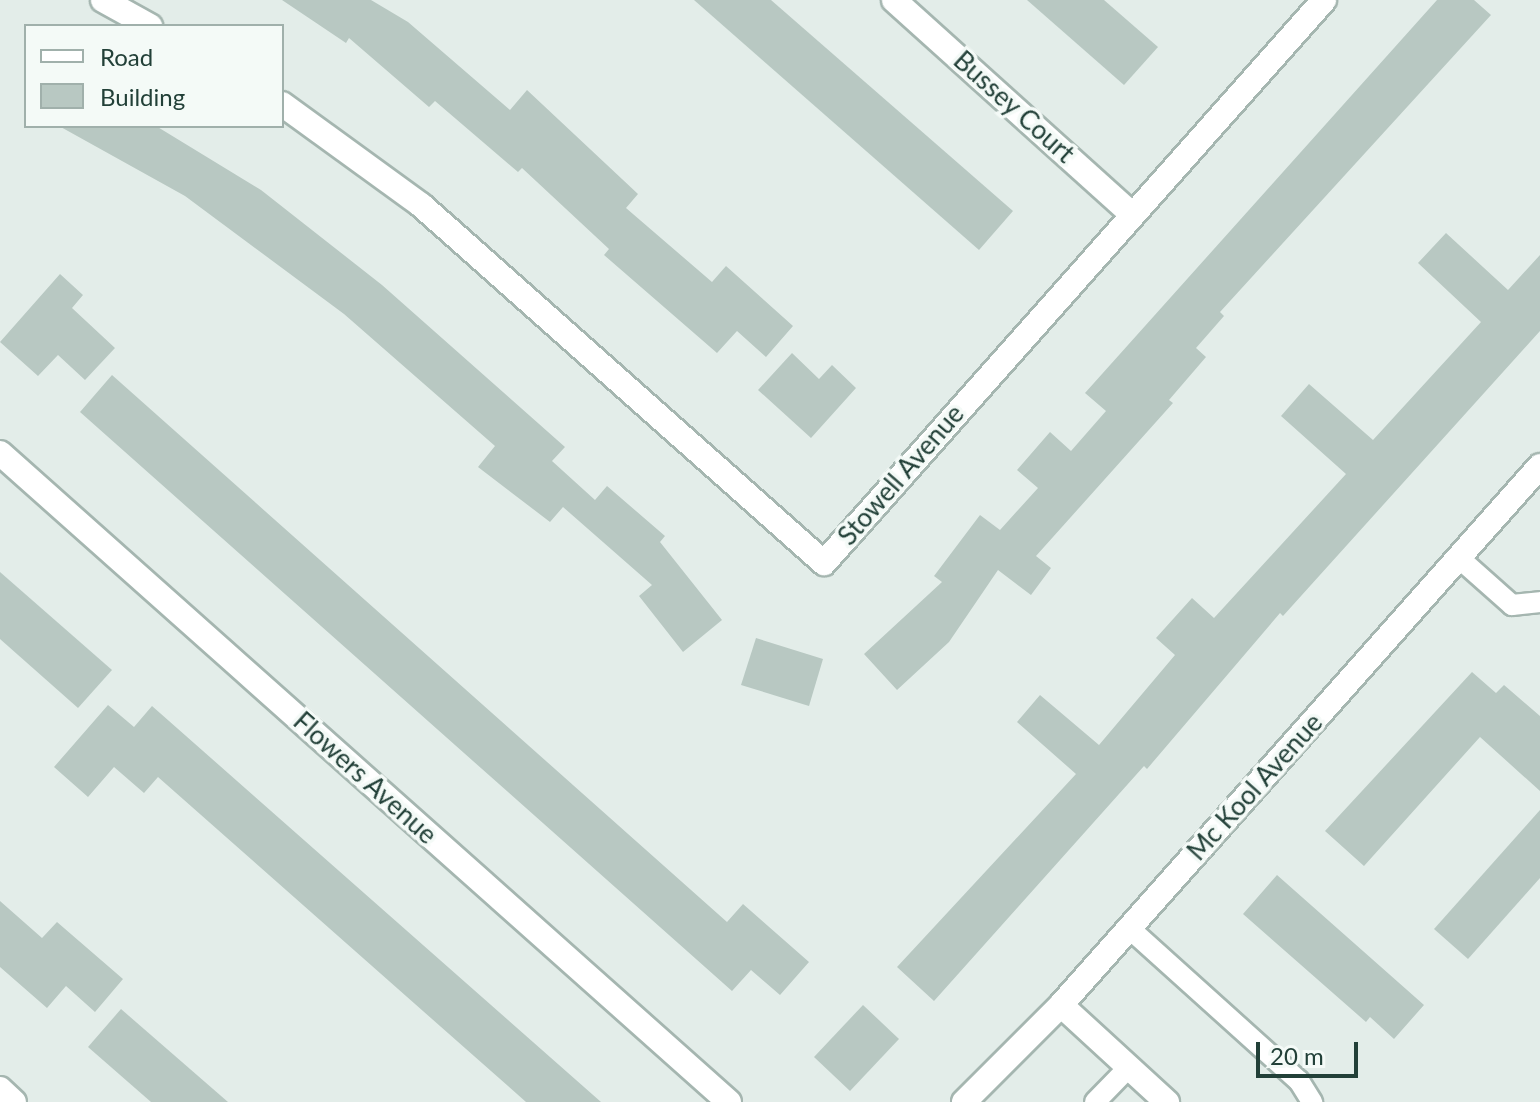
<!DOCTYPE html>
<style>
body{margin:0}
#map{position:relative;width:1540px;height:1102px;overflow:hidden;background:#e3ede9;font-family:Lato,sans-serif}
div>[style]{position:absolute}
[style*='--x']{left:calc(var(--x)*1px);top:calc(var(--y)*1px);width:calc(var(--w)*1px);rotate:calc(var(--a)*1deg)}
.building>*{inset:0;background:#b8c8c2}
.roads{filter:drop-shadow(2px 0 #a5b6b0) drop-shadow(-2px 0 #a5b6b0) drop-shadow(0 2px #a5b6b0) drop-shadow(0 -2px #a5b6b0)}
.service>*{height:20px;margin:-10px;padding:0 10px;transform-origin:10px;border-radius:10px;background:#fff}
.minor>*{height:24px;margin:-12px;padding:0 12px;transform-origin:12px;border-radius:12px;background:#fff}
span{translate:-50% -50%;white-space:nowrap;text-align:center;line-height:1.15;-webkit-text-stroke:7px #f4faf7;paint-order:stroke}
.street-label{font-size:26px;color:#224038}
.legend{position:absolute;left:24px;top:24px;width:260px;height:104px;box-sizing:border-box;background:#f4faf7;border:2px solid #a0b0ab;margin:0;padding:10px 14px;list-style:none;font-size:24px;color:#224038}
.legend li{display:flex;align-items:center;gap:16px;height:40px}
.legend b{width:40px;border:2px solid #a0b0ab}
.scale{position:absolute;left:1256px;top:1042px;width:102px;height:36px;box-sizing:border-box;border:4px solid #224038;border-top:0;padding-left:10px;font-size:24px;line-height:28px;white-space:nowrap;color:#224038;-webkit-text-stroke:6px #f4faf7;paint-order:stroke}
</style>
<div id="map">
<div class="building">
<div style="clip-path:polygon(282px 0,371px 0,408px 22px,510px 110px,527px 90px,638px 194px,626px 208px,712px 282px,726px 266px,793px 326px,766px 357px,737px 331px,717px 353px,604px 255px,609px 249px,522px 168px,518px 172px,435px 101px,429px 107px,349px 38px,346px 43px)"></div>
<div style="clip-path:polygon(694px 0,771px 0,1013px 211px,979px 250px)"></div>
<div style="clip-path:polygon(1027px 0,1104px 0,1158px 47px,1124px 85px)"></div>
<div style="clip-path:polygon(1437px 0,1474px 0,1491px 15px,1220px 312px,1224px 316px,1196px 348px,1206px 357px,1169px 400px,1173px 403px,1036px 556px,1051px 568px,1031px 595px,998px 570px,949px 642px,897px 690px,864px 654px,942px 582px,934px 576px,980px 515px,1000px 530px,1038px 488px,1017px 470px,1050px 432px,1071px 451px,1106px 411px,1085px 393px)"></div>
<div style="clip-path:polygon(59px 126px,156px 126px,261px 190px,382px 285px,565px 447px,552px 461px,595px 500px,607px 486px,665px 536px,660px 542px,722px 620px,683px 652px,639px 596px,652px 585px,563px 507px,550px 522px,478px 467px,495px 446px,344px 314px,185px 196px)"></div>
<div style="clip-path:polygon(1446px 233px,1508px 290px,1540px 255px,1540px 331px,1283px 616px,1280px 613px,1147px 769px,1144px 766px,934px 1001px,897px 967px,1076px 774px,1017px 722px,1040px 695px,1099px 745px,1175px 655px,1156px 638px,1192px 598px,1214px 618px,1346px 474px,1281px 416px,1309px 384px,1373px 440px,1481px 322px,1418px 263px)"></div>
<div style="clip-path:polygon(60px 274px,83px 295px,72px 308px,115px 348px,85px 380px,58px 355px,38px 376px,0 342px)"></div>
<div style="clip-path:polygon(792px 353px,819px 379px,832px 365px,856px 388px,811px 438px,758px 390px)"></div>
<div style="clip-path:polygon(112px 375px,727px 922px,743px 904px,809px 962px,780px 995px,751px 970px,732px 991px,80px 412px)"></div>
<div style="clip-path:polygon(0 572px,112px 670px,78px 708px,0 639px)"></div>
<div style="clip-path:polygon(756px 638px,823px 659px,809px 706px,741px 685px)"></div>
<div style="clip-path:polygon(1472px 672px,1496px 693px,1504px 685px,1540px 716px,1540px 791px,1480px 737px,1364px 866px,1325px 831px)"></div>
<div style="clip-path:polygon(108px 705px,134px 727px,152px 706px,601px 1102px,526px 1102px,158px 777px,144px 793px,114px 767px,88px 797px,54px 767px)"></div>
<div style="clip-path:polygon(1540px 810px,1540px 878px,1468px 959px,1434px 929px)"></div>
<div style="clip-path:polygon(1277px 875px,1424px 1005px,1394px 1039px,1370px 1017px,1366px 1022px,1243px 914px)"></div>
<div style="clip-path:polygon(0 901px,42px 938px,57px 922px,123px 979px,95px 1012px,66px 986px,47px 1008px,0 967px)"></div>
<div style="clip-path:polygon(863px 1005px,899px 1039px,850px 1091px,814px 1057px)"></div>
<div style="clip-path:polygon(121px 1009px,228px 1102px,151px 1102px,88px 1047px)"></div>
</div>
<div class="roads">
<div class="service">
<div style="--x:1459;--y:558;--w:71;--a:41.6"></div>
<div style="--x:1512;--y:605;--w:28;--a:-6"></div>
<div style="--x:1129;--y:928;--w:229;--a:42"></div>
<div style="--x:1299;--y:1081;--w:25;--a:58"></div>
<div style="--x:1095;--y:1102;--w:49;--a:-45.8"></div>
</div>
<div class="minor">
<div style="--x:103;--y:0;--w:54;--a:29"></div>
<div style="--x:894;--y:0;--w:321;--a:42"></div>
<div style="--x:282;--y:104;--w:172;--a:36"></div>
<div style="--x:421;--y:205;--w:539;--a:41.62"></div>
<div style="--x:824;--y:563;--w:753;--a:-48.39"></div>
<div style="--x:0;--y:453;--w:976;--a:41.68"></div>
<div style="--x:1061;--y:1005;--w:144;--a:42.5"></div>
<div style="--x:0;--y:1089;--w:19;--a:43"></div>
<div style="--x:964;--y:1102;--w:137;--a:-45"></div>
<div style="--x:1061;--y:1005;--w:721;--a:-48.37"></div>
</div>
</div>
<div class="street-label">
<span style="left:1014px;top:107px;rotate:42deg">Bussey Court</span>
<span style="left:901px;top:475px;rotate:-49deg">Stowell Avenue</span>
<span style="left:365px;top:778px;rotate:42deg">Flowers Avenue</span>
<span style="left:1255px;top:787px;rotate:-48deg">Mc Kool Avenue</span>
</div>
<ul class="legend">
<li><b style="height:10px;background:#fff"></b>Road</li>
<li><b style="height:22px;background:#b8c8c2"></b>Building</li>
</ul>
<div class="scale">20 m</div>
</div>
